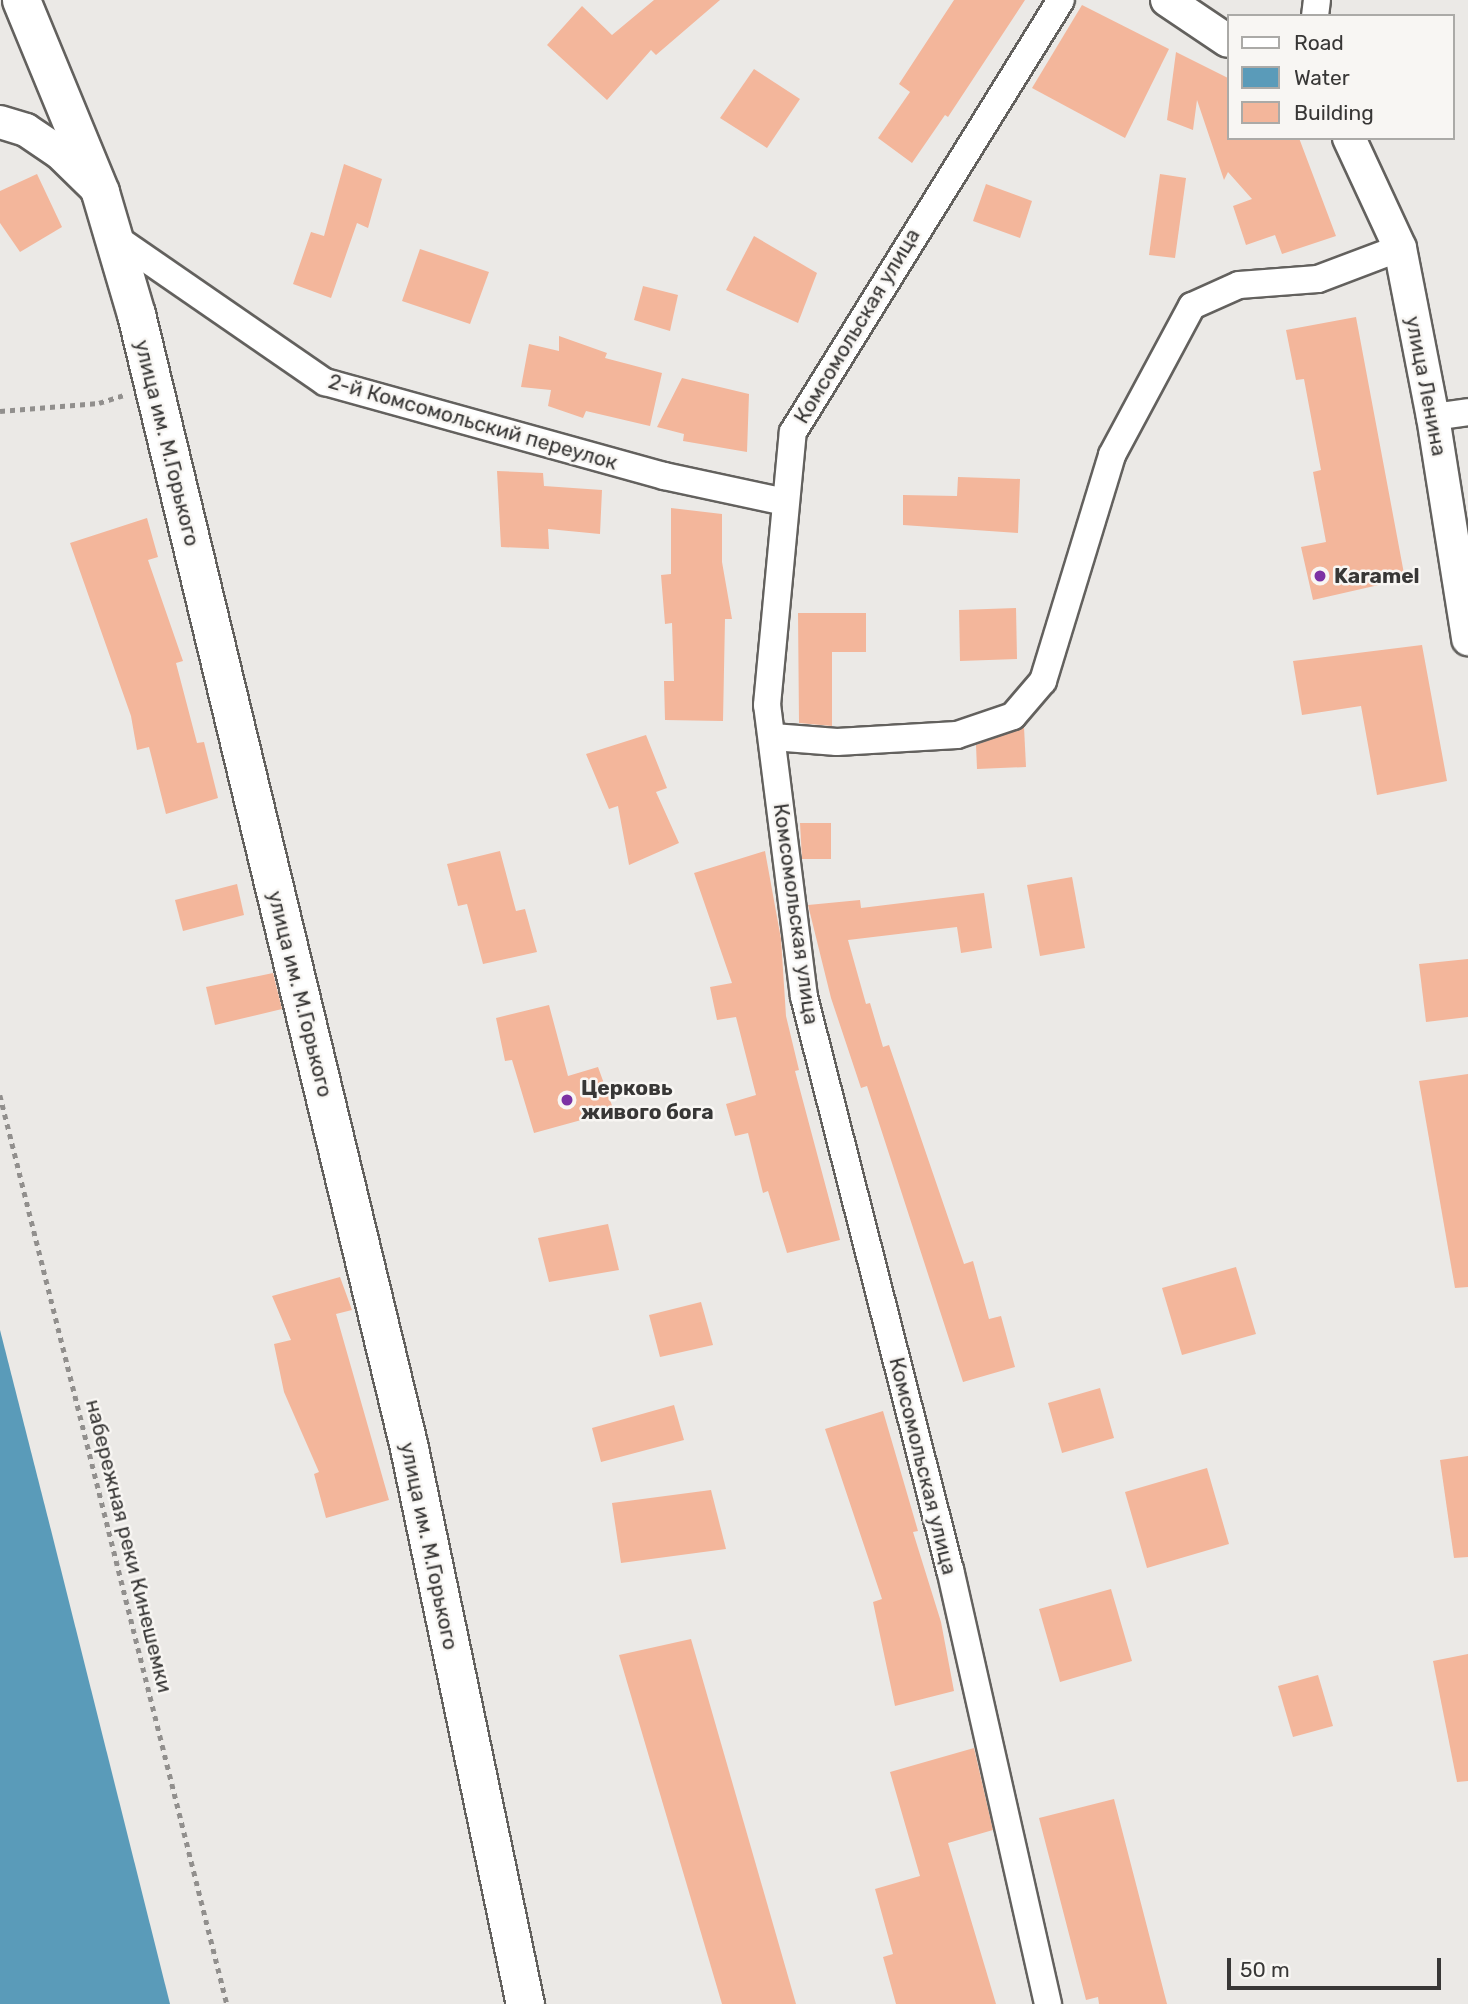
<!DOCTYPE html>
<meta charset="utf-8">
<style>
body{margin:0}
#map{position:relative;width:1468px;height:2004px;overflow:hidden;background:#ebe9e6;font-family:Rubik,sans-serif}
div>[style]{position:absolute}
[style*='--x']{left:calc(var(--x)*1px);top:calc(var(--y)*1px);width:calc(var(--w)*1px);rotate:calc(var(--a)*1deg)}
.water>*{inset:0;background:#5a9bb9}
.building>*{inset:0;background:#f3b69b}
.path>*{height:4.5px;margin-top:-2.25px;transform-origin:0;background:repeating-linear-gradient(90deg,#918f8d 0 5px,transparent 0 10px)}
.roads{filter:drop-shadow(2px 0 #63615e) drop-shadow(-2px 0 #63615e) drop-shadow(0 2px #63615e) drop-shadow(0 -2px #63615e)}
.minor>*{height:26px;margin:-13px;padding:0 13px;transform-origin:13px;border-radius:13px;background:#fff}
.tertiary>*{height:32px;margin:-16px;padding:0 16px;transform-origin:16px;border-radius:16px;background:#fff}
.secondary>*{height:37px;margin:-18.5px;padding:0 18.5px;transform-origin:18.5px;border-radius:18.5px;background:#fff}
.dots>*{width:19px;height:19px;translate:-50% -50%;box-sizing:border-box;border:4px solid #f8f6f3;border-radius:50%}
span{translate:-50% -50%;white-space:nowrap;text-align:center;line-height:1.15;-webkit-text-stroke:5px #f8f6f3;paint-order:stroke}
.street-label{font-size:21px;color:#383736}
.poi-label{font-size:21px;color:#383736;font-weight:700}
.left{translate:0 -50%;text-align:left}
.legend{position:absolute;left:1227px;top:14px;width:228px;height:126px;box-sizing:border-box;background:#f8f6f3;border:2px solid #abaaa7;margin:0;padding:9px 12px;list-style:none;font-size:21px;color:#383736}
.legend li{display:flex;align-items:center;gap:14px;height:35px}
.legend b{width:35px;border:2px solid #abaaa7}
.scale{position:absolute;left:1227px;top:1958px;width:214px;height:32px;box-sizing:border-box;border:4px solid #383736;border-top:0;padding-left:9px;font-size:21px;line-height:24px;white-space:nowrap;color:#383736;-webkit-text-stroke:5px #f8f6f3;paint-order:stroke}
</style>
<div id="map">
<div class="water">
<div style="clip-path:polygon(0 1330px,52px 1534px,170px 2004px,0 2004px)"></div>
</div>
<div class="building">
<div style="clip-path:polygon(654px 0,720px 0,656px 55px,651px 50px,607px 100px,547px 45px,582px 6px,612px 35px)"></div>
<div style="clip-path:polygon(954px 0,1025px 0,948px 117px,945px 115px,912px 163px,878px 138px,910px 92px,899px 84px)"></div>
<div style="clip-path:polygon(1082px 5px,1169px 49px,1125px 138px,1032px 88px)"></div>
<div style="clip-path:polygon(1176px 52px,1228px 78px,1228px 138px,1299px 138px,1336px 236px,1282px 254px,1275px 235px,1246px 245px,1233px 206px,1252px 199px,1228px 172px,1224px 180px,1197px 100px,1193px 130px,1167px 120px)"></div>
<div style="clip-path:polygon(754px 69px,800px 99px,767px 148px,720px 118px)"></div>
<div style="clip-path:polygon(344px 164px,382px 179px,368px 228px,357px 223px,331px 298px,293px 284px,311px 232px,324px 236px)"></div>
<div style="clip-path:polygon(37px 174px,62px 227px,20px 252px,0 223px,0 191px)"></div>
<div style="clip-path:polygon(1160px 174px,1186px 178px,1175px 258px,1149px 255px)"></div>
<div style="clip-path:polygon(986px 184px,1032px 201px,1020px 238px,973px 221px)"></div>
<div style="clip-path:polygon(754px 236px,817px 273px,798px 323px,726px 290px)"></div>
<div style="clip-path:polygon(420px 249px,489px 272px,470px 324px,402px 301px)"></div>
<div style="clip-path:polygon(643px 286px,678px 295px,670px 331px,634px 320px)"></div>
<div style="clip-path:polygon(1356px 317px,1405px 579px,1313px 600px,1301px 547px,1326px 542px,1313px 472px,1321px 470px,1304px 379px,1296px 380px,1286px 330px)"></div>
<div style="clip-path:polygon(559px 336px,607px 353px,605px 358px,662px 373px,650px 426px,586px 411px,583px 418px,548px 406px,551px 390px,521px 387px,529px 344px,559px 351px)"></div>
<div style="clip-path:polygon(682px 378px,749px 394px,747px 452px,683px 441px,684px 434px,657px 427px)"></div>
<div style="clip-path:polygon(497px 471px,543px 473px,544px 486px,602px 490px,600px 534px,548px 529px,549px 549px,501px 547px)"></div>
<div style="clip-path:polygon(958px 477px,1020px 479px,1018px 533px,903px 525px,903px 495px,957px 496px)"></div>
<div style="clip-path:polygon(671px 508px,722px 514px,722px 562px,732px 619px,725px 619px,723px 721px,665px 720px,664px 681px,674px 681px,672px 623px,665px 624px,661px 575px,671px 574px)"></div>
<div style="clip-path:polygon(147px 518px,158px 557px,148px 560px,183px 661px,176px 663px,197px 743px,204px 742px,218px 798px,166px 814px,149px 747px,137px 750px,131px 716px,70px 543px)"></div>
<div style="clip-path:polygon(1016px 608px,1017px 659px,960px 661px,959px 610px)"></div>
<div style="clip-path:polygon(798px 613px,866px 613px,866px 652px,832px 652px,832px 726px,799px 723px)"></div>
<div style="clip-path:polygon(1422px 645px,1447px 781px,1377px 795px,1361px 706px,1302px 715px,1293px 661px)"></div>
<div style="clip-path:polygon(1024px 727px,1026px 767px,977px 769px,976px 745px)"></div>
<div style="clip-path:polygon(646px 735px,667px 788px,656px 792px,679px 843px,629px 865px,618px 806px,609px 809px,586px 754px)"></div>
<div style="clip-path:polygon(800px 823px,831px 823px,831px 859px,802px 859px)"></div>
<div style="clip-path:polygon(500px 851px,516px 911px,525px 909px,537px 952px,483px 964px,467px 904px,458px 906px,447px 864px)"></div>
<div style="clip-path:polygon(765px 851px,781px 939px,786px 1016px,799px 1070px,795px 1071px,840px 1240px,787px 1253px,768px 1191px,763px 1193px,748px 1133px,735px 1136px,726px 1104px,756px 1095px,736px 1017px,717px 1020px,710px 987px,732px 983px,694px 873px)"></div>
<div style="clip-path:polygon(1072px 877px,1085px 948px,1040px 956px,1027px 885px)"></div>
<div style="clip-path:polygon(237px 884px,244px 915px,183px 931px,175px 900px)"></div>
<div style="clip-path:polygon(984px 893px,992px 948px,961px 953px,957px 927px,848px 940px,866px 1004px,870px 1003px,883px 1047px,889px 1045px,964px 1264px,973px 1261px,989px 1319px,1001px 1316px,1015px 1367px,963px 1382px,867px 1086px,861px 1088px,831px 998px,808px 905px,860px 900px,861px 908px)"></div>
<div style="clip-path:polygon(1468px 959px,1468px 1017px,1426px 1022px,1419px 964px)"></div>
<div style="clip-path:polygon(273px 973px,282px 1009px,215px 1025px,206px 987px)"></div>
<div style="clip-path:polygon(549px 1005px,568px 1076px,598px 1067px,614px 1111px,534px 1133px,512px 1060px,505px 1061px,496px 1018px)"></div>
<div style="clip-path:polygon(1468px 1074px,1468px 1287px,1455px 1288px,1419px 1081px)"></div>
<div style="clip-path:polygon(608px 1224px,619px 1270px,549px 1282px,538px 1238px)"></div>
<div style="clip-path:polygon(1236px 1267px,1256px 1334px,1182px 1355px,1162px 1288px)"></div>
<div style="clip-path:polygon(340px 1277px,352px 1310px,336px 1314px,389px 1500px,326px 1518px,314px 1474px,319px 1472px,284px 1392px,274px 1344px,291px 1340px,272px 1296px)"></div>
<div style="clip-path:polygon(701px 1302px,713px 1345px,660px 1357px,649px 1315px)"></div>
<div style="clip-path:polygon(1100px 1388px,1114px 1438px,1062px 1453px,1048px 1403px)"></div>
<div style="clip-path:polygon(674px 1405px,684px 1440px,601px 1462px,592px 1428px)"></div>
<div style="clip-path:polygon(883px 1411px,918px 1531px,913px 1532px,941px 1622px,954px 1691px,895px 1706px,873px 1602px,882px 1599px,825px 1429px)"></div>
<div style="clip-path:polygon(1468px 1456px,1468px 1557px,1454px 1558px,1440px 1460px)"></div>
<div style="clip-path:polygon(1207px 1468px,1229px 1544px,1147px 1568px,1125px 1492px)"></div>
<div style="clip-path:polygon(711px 1490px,726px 1549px,621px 1563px,612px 1503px)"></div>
<div style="clip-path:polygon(1111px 1589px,1132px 1661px,1060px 1682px,1039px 1609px)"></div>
<div style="clip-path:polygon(691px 1639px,796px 2004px,722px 2004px,619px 1655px)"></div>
<div style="clip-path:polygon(1468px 1654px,1468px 1781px,1457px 1782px,1433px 1661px)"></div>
<div style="clip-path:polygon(1318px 1675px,1333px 1726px,1293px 1737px,1278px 1686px)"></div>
<div style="clip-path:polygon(974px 1748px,993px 1830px,948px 1843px,996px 2004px,896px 2004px,883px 1957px,893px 1954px,875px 1889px,920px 1876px,890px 1772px)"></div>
<div style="clip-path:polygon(1114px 1799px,1167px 2004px,1099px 2004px,1098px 1997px,1086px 2000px,1039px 1818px)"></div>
</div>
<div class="path">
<div style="--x:0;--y:411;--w:99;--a:-4.6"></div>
<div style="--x:99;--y:403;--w:25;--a:-18"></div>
<div style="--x:0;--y:1095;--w:937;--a:75.98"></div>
</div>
<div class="roads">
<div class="minor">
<div style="--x:1315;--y:16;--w:16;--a:-83"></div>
<div style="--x:116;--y:238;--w:254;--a:34.6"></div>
<div style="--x:325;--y:382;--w:352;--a:15.5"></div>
<div style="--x:664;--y:476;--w:124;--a:12.1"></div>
<div style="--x:1433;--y:417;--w:35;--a:-8"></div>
<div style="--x:773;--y:737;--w:64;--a:4.5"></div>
<div style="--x:837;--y:742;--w:120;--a:-3.3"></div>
<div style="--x:957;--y:735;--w:59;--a:-18.7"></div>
<div style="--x:1013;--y:716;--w:46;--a:-49.4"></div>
<div style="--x:1043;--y:681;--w:236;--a:-73"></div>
<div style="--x:1112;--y:455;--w:169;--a:-61.8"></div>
<div style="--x:1192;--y:306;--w:51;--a:-24.1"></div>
<div style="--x:1239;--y:285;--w:79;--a:-4.3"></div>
<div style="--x:1318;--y:279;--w:88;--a:-20.7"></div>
<div style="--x:1048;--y:2004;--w:445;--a:-102.7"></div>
<div style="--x:950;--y:1570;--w:591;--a:-104.29"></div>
<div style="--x:804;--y:997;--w:294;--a:-97.2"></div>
<div style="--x:767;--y:705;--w:274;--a:-84.6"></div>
<div style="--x:793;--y:432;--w:508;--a:-58.19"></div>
</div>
<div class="tertiary">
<div style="--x:1167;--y:0;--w:73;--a:33.9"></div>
<div style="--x:0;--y:122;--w:27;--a:17"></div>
<div style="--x:26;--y:130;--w:40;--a:34"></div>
<div style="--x:59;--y:152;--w:54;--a:44.3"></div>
<div style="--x:1349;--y:138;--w:121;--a:65.1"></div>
<div style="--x:1400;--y:248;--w:172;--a:79"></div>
<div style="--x:1433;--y:417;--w:225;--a:81"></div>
</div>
<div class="secondary">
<div style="--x:21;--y:0;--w:208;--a:67.6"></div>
<div style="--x:100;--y:192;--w:127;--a:73.6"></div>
<div style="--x:136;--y:314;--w:1166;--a:76.46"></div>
<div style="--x:409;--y:1448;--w:568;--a:78.22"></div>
</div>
</div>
<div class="dots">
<div style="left:1320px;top:576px;background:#7c32a4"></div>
<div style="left:567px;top:1100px;background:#7c32a4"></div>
</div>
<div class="street-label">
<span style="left:857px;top:326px;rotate:-59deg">Комсомольская улица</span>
<span style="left:1426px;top:386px;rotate:79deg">улица Ленина</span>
<span style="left:473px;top:422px;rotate:16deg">2-й Комсомольский переулок</span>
<span style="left:167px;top:443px;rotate:76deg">улица им. М.Горького</span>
<span style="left:796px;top:914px;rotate:82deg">Комсомольская улица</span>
<span style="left:300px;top:994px;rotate:76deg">улица им. М.Горького</span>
<span style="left:923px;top:1466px;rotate:76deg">Комсомольская улица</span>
<span style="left:129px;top:1546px;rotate:76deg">набережная реки Кинешемки</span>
<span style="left:429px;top:1546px;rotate:78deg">улица им. М.Горького</span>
</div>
<div class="poi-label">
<span class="left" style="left:1334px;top:576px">Karamel</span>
<span class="left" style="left:581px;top:1100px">Церковь<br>живого бога</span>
</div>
<ul class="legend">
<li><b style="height:9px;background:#fff"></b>Road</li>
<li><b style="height:19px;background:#5a9bb9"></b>Water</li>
<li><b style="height:19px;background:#f3b69b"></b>Building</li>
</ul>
<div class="scale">50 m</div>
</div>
